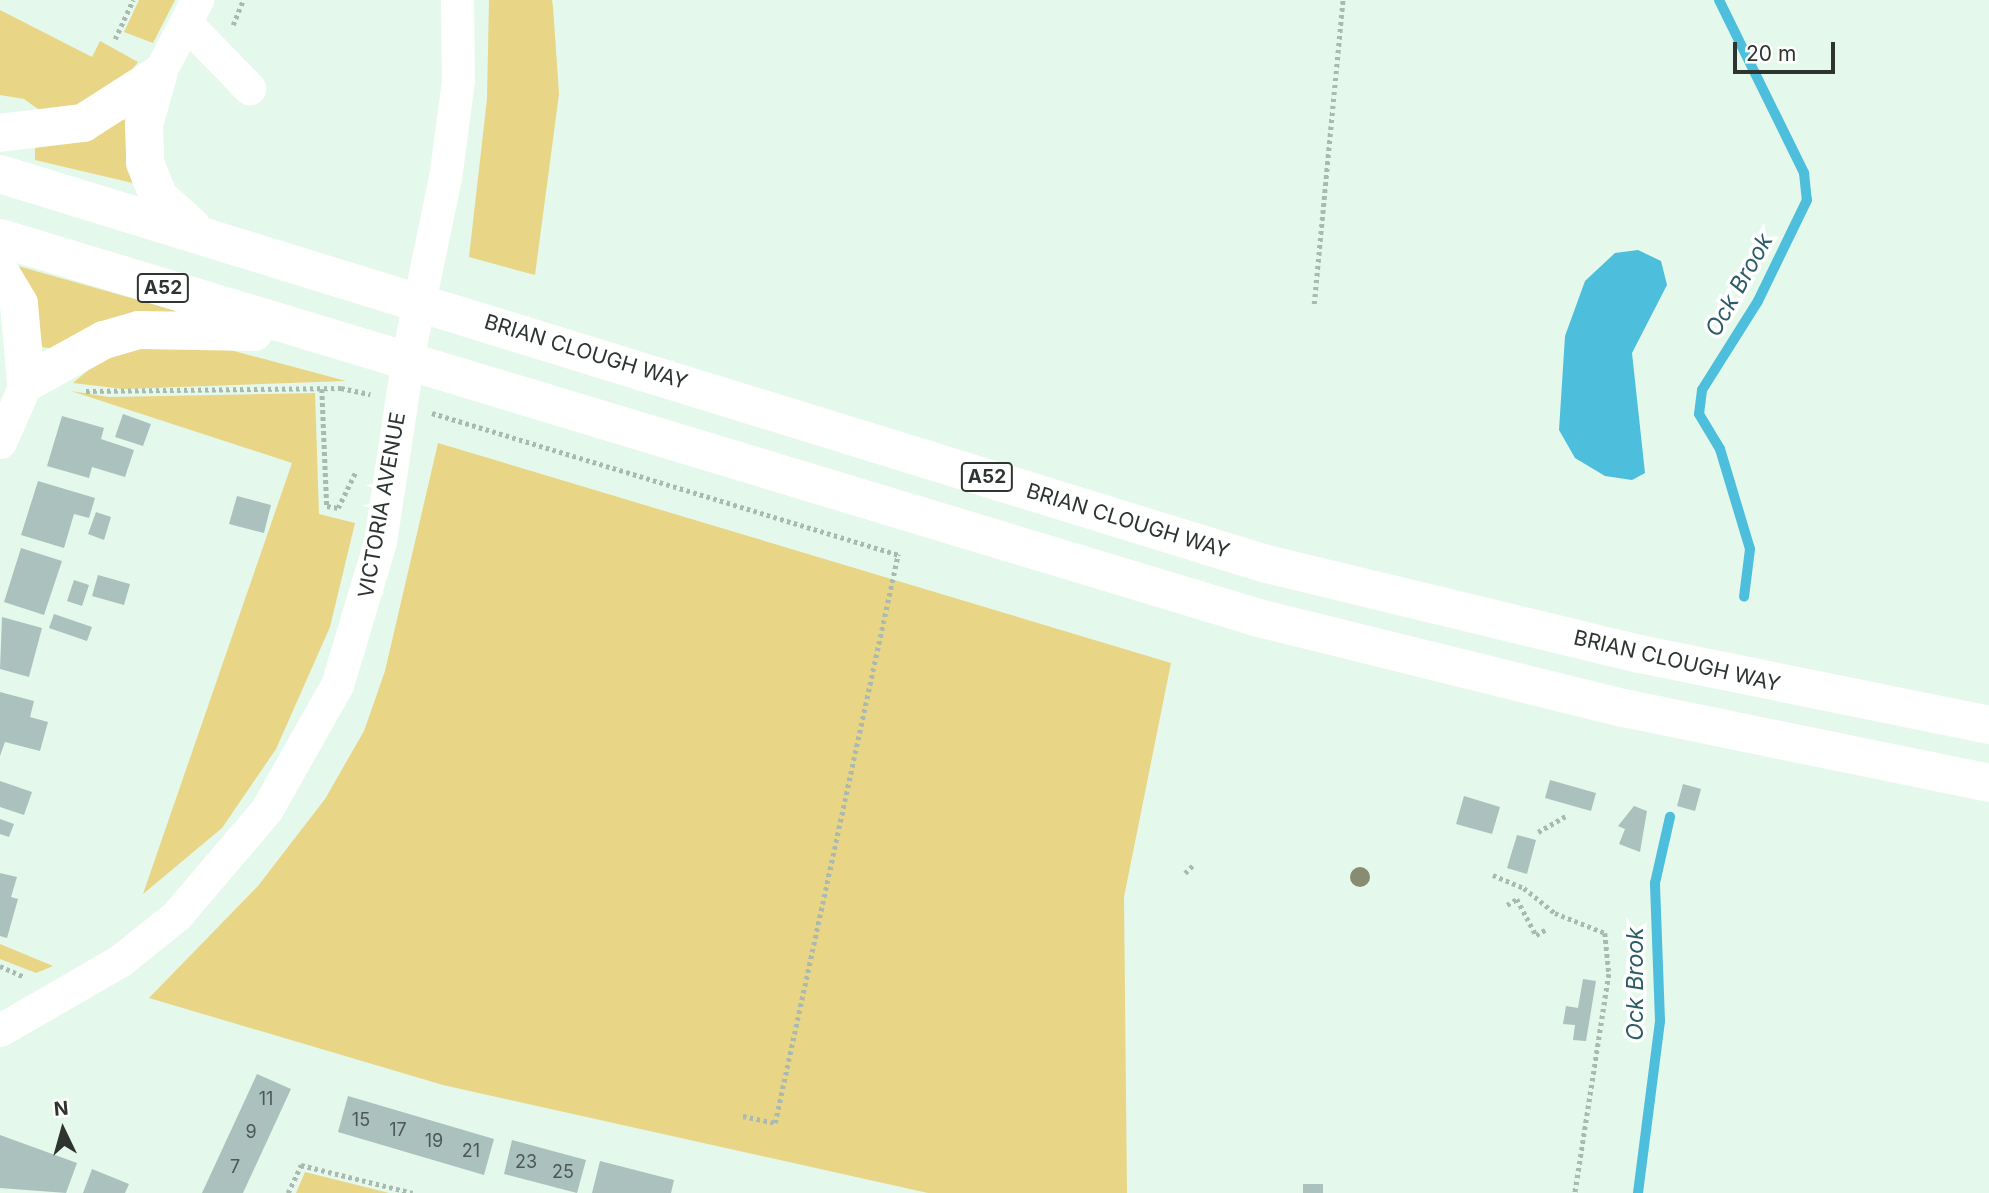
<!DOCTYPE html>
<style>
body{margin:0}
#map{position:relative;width:1989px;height:1193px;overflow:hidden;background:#e5f8ec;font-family:Inter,sans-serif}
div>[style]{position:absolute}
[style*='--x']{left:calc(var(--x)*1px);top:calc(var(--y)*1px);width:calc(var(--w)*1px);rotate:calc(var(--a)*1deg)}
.green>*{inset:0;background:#e8d586}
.water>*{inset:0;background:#4dbedb}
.stream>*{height:10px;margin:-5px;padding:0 5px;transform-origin:5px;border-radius:5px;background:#4dbedb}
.building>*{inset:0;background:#aac1be}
.path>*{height:4.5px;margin-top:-2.25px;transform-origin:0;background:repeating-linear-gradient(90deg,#aabab0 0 3.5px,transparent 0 7px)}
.minor>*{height:33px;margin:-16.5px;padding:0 16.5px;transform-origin:16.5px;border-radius:16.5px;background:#fff}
.highway>*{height:38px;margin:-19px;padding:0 19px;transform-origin:19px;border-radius:19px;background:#fff}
.trees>*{width:20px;height:20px;margin:-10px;border-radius:50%;background:#888c72}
span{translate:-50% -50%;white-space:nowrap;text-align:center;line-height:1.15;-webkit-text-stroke:7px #fff;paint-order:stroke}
.number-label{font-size:18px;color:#4d5854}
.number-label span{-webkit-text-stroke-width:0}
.shield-label span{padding:2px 5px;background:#fff;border:2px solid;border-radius:5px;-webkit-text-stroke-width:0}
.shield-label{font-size:19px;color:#2e3531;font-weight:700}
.street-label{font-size:21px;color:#2e3531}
.water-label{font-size:23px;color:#2d5c69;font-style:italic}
.north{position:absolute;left:28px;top:1095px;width:70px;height:70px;-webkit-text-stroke:5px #fff;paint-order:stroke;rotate:355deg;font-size:19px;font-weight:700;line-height:28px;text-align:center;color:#2e3531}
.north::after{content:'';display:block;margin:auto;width:24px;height:32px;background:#2e3531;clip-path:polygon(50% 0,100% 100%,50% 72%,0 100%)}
.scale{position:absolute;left:1733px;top:42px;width:102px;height:32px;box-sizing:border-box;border:4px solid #2e3531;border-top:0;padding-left:9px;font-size:21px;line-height:24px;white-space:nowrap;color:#2e3531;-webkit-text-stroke:5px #fff;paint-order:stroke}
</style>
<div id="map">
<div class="green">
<div style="clip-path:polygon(139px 0,175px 0,153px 43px,124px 32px)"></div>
<div style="clip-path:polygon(489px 0,552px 0,553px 7px,559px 94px,535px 275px,469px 257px,487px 99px)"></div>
<div style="clip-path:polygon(0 10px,92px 57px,100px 41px,138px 62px,118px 87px,52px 119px,24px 99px,0 95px)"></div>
<div style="clip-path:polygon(119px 118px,129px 122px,137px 184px,35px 160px,35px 148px)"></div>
<div style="clip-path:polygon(11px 264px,177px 311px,120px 323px,60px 350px,42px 347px,33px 297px)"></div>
<div style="clip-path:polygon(130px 344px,219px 347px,346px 381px,123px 389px,73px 383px,107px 354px)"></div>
<div style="clip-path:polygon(71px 391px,109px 397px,315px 393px,319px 514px,355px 523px,330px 627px,276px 749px,222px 828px,143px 894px,292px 463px)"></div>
<div style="clip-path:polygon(438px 443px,1171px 663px,1124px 897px,1127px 1193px,928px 1193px,443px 1085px,149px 998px,258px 886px,325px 799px,364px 731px,385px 671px)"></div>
<div style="clip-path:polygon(0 944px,53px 966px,36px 973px,0 959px)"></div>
<div style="clip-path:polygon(305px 1172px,389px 1193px,296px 1193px)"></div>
</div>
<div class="water">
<div style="clip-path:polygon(1638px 250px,1661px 261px,1667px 285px,1632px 353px,1645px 473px,1632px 480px,1605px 476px,1575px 458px,1559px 430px,1565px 336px,1585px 281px,1615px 253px)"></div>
</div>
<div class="stream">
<div style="--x:1719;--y:0;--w:193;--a:63.8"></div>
<div style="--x:1804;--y:173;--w:27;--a:84"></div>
<div style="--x:1807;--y:200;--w:112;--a:115.9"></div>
<div style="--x:1758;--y:301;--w:105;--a:122.2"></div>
<div style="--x:1702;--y:390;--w:24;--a:97"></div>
<div style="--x:1699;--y:414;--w:41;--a:59"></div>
<div style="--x:1720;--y:449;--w:104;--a:73.3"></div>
<div style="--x:1750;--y:549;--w:48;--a:97.1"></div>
<div style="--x:1638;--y:1193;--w:173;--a:-82.7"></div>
<div style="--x:1660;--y:1021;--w:138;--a:-92.1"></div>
<div style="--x:1655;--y:883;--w:68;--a:-77.2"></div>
</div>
<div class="building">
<div style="clip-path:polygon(123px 414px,151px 424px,143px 446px,115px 437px)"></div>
<div style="clip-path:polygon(62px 416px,104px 428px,101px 439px,134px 450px,125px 477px,92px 467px,89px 478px,47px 466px)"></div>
<div style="clip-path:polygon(38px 481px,95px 498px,89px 518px,74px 514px,64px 548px,21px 535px)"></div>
<div style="clip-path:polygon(237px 496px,271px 505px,264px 533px,229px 524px)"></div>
<div style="clip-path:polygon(96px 512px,111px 517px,104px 540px,88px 534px)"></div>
<div style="clip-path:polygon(21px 548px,62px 561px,44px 615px,4px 602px)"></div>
<div style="clip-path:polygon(98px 575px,130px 584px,124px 605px,92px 596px)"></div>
<div style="clip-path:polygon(74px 580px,89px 585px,82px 606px,67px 601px)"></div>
<div style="clip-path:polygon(54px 614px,92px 627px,87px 641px,49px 628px)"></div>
<div style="clip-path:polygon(2px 617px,42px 628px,29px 677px,0 669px)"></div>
<div style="clip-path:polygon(0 692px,34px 701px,30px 717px,48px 722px,40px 751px,5px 742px,0 756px)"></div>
<div style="clip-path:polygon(1550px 780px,1596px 793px,1591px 811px,1545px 798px)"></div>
<div style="clip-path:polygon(0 781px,32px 792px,24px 815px,0 807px)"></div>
<div style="clip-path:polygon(1683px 784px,1701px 789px,1695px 811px,1677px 806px)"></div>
<div style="clip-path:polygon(1464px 796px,1500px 807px,1492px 834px,1456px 824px)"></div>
<div style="clip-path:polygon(1634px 806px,1647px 811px,1640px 852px,1619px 844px,1625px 829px,1618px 826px)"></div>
<div style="clip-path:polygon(0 819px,14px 824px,9px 837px,0 834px)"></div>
<div style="clip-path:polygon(1517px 835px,1536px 840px,1527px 874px,1507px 868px)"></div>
<div style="clip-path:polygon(0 873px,17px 877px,11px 897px,18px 899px,7px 938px,0 936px)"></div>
<div style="clip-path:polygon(1583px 979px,1596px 981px,1586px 1041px,1573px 1040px,1575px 1025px,1563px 1024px,1566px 1006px,1578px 1008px)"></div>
<div style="clip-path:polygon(257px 1074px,291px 1089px,243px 1193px,202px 1193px)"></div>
<div style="clip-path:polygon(348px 1096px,494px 1139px,484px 1175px,338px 1132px)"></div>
<div style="clip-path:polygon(0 1135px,77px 1163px,66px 1193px,0 1188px)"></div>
<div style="clip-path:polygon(512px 1140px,586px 1160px,577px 1193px,504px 1174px)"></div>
<div style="clip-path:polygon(600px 1161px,674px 1180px,671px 1193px,592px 1193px)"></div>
<div style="clip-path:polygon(92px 1169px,129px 1184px,125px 1193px,83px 1193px)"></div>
<div style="clip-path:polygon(1303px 1184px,1323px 1184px,1323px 1193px,1303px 1193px)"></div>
</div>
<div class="path">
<div style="--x:233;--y:25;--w:27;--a:-68"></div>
<div style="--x:115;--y:39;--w:43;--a:-65.2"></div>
<div style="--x:1314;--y:304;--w:305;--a:-84.6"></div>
<div style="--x:322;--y:389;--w:117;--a:87.6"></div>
<div style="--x:327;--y:506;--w:11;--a:10"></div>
<div style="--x:338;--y:508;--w:39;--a:-64"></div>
<div style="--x:86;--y:391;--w:255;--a:-0.7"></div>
<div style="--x:341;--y:388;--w:30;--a:12"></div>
<div style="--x:432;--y:413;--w:487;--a:16.9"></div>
<div style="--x:1538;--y:832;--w:32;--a:-30"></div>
<div style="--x:1185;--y:873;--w:11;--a:-45"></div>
<div style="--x:1493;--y:875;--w:34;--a:23"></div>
<div style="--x:1524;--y:888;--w:40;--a:39"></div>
<div style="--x:1555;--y:913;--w:54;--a:21.8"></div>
<div style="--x:1605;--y:933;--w:41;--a:84.4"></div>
<div style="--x:1609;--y:974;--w:222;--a:98.8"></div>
<div style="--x:1507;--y:905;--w:12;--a:-31"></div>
<div style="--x:1517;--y:899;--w:41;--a:62.2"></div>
<div style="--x:1536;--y:935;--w:13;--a:-29"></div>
<div style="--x:0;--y:966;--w:27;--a:24"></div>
<div style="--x:743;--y:1116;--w:33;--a:12"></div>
<div style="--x:775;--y:1123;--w:582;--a:-77.8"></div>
<div style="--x:288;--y:1193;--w:31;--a:-65"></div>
<div style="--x:301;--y:1165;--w:115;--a:14"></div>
</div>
<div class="minor">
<div style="--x:186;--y:23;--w:91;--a:45.9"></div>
<div style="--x:158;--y:75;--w:85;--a:-62.5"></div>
<div style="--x:0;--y:442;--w:64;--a:-66.2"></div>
<div style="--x:0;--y:1030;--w:140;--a:-30"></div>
<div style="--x:121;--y:960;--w:70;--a:-38.7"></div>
<div style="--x:176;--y:916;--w:140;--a:-49.6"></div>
<div style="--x:267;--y:809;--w:142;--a:-60.6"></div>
<div style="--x:337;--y:685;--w:149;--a:-73.3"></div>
<div style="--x:380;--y:542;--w:194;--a:-81.4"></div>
<div style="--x:409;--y:350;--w:176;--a:-78.2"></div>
<div style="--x:445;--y:178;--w:99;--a:-82.4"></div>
<div style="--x:458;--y:80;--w:80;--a:-90.7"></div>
</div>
<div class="highway">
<div style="--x:158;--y:75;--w:52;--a:105.6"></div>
<div style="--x:144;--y:125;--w:38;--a:88"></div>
<div style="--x:145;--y:163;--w:35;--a:68"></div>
<div style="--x:158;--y:196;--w:45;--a:42.3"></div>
<div style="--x:0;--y:133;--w:84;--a:-6.9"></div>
<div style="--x:83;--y:123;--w:89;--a:-32.6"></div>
<div style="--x:0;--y:174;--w:1322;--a:17.12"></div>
<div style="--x:1263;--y:563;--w:388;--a:13.6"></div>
<div style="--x:1640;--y:654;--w:356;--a:11.5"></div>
<div style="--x:0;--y:238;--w:1311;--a:16.8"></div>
<div style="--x:1255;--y:617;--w:380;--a:13.9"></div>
<div style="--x:1624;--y:708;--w:373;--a:11.6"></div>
<div style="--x:0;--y:272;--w:37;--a:59"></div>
<div style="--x:19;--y:304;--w:79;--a:84.9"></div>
<div style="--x:26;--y:383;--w:89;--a:-28.9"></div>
<div style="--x:104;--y:340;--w:36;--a:-16"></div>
<div style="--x:139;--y:330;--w:115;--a:1"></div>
</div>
<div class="trees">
<div style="left:1360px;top:877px"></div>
</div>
<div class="number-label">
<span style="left:266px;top:1099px">11</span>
<span style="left:361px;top:1120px">15</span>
<span style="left:398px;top:1130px">17</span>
<span style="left:251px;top:1132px">9</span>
<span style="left:434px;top:1141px">19</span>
<span style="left:471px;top:1151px">21</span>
<span style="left:526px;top:1162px">23</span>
<span style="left:235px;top:1167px">7</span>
<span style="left:563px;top:1172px">25</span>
</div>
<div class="shield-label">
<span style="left:163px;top:288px">A52</span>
<span style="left:987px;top:477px">A52</span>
</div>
<div class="street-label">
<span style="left:586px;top:352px;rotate:17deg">BRIAN CLOUGH WAY</span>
<span style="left:382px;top:505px;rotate:-80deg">VICTORIA AVENUE</span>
<span style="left:1128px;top:521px;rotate:17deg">BRIAN CLOUGH WAY</span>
<span style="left:1677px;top:661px;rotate:13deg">BRIAN CLOUGH WAY</span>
</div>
<div class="water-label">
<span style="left:1739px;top:285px;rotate:-61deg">Ock Brook</span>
<span style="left:1635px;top:984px;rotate:-90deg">Ock Brook</span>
</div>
<div class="north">N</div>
<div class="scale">20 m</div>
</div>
